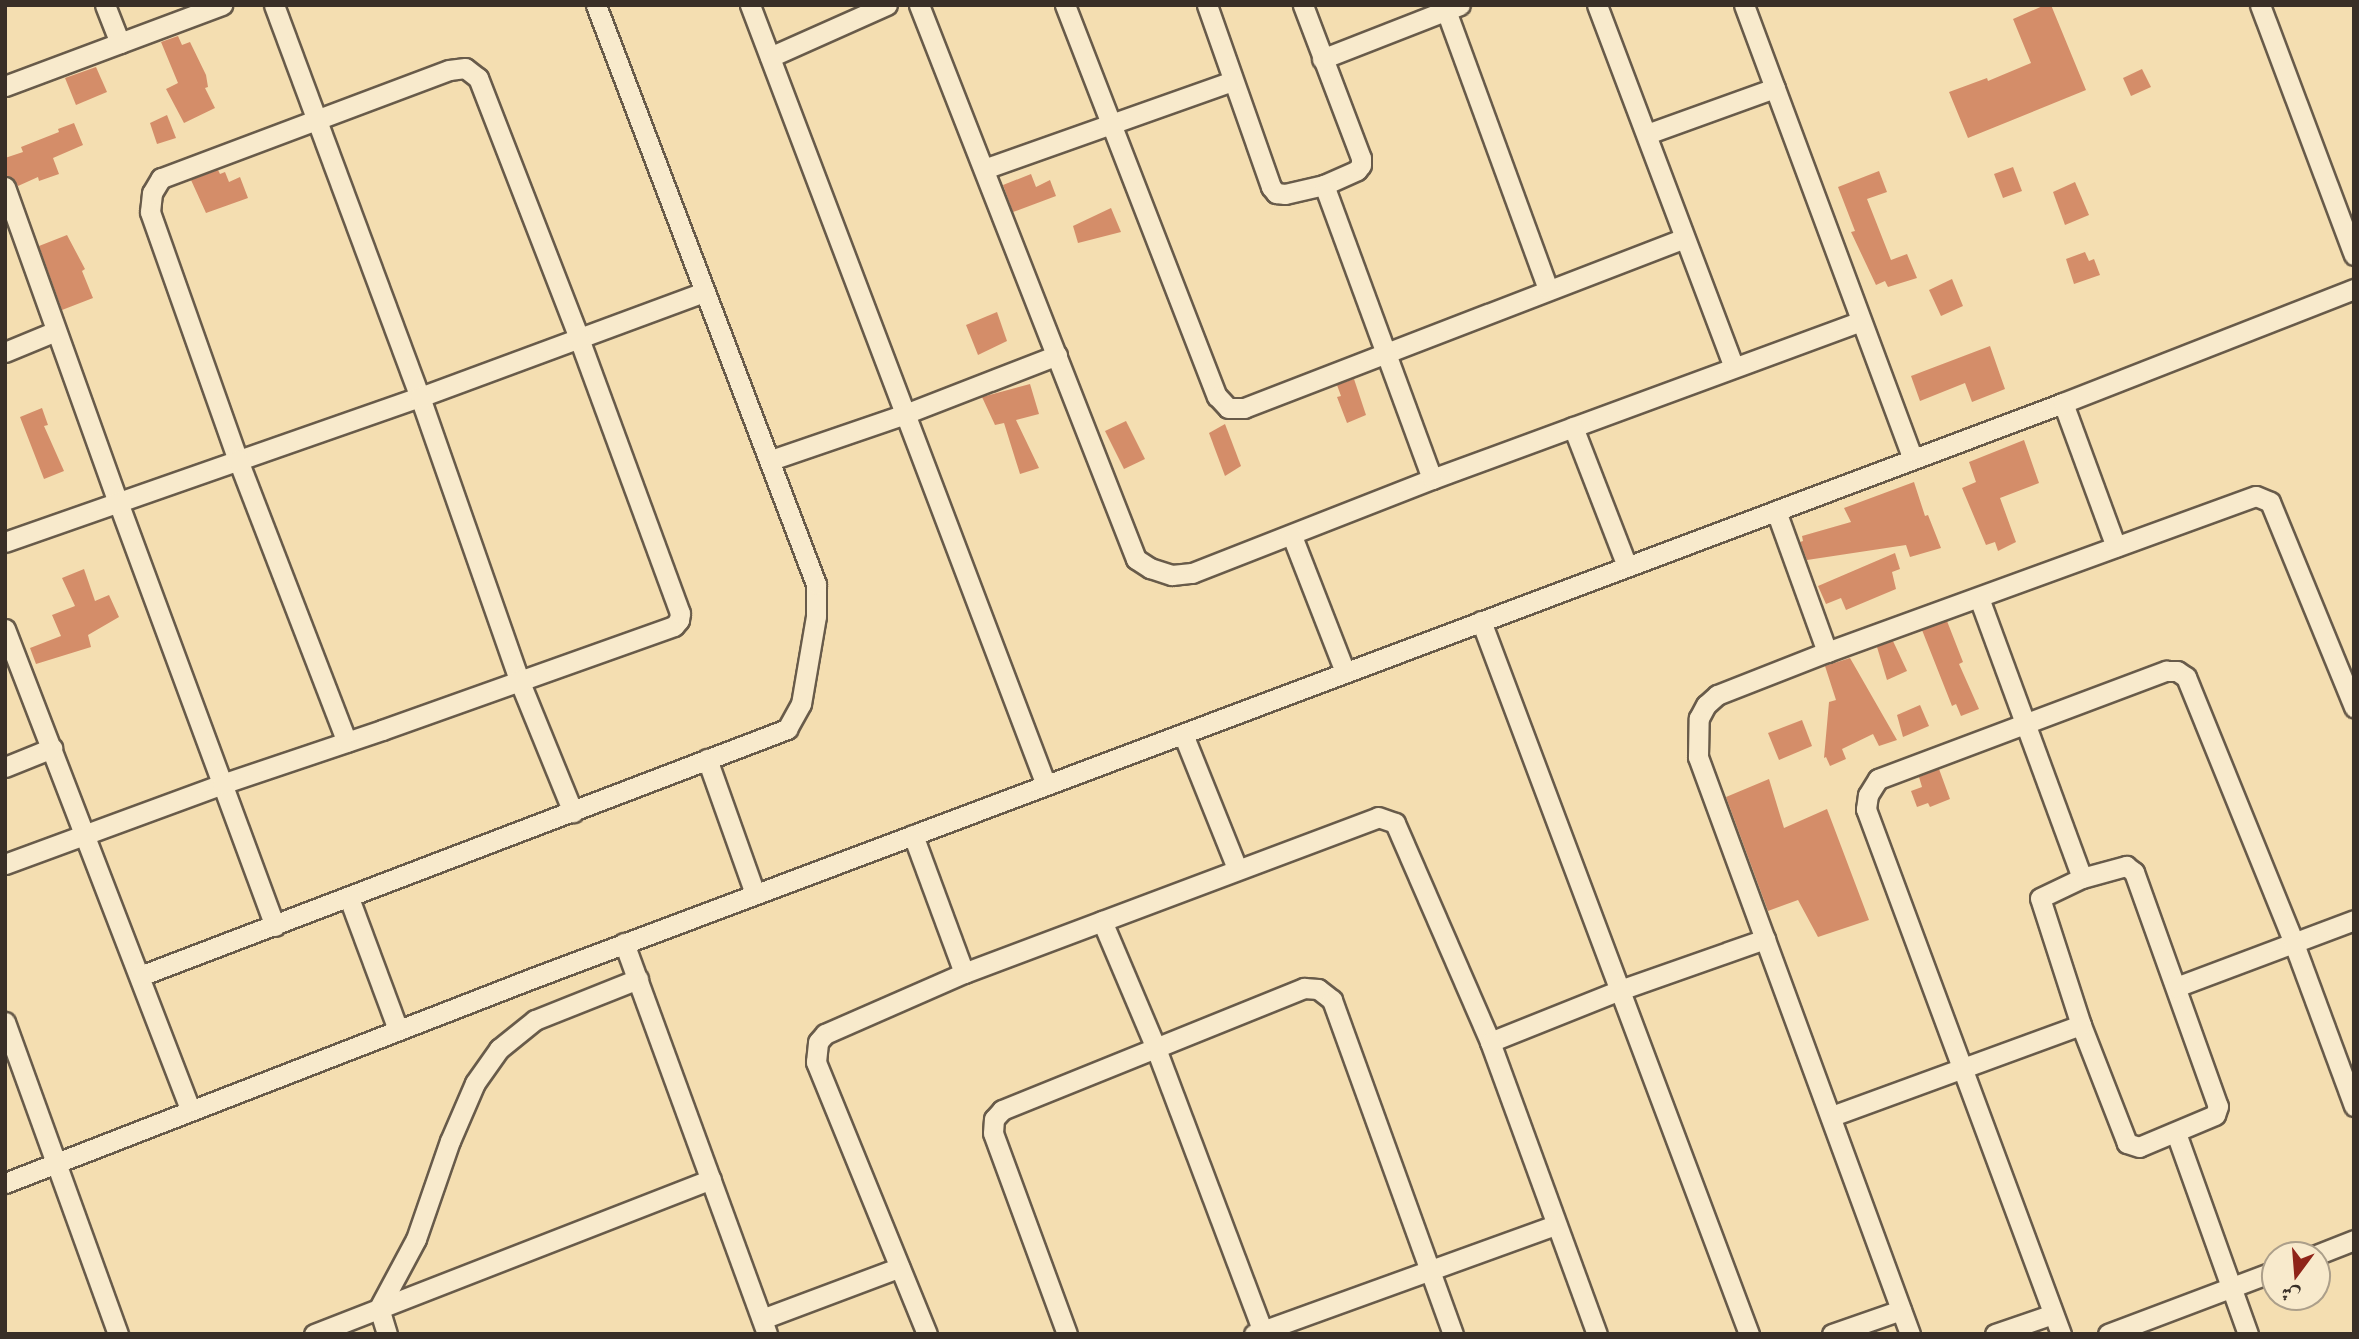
<!DOCTYPE html>
<meta charset="utf-8">
<style>
body{margin:0}
#map{position:relative;width:2359px;height:1339px;overflow:hidden;background:#f4deb1;font-family:"Libre Bodoni",Amiri,serif}
div>[style]{position:absolute}
[style*='--x']{left:calc(var(--x)*1px);top:calc(var(--y)*1px);width:calc(var(--w)*1px);rotate:calc(var(--a)*1deg)}
.building>*{inset:0;background:#d48d69}
.roads{filter:drop-shadow(2px 0 #685b4a) drop-shadow(-2px 0 #685b4a) drop-shadow(0 2px #685b4a) drop-shadow(0 -2px #685b4a)}
.minor>*{height:19px;margin:-9.5px;padding:0 9.5px;transform-origin:9.5px;border-radius:9.5px;background:#f8eacc}
span{translate:-50% -50%;white-space:nowrap;text-align:center;line-height:1.15;-webkit-text-stroke:5px #f8eacc;paint-order:stroke}
.frame{position:absolute;inset:0;border:7px solid #392f27;pointer-events:none}
.north{position:absolute;left:2261px;top:1241px;width:70px;height:70px;box-sizing:border-box;background:#f8eacc;border:2px solid #ac9f8a;border-radius:50%;rotate:196deg;font-size:19px;font-weight:700;line-height:28px;text-align:center;color:#392f27}
.north::after{content:'';display:block;margin:auto;width:24px;height:32px;background:#8f2418;clip-path:polygon(50% 0,100% 100%,50% 72%,0 100%)}
</style>
<div id="map">
<div class="building">
<div style="clip-path:polygon(2045px 5px,2051px 5px,2086px 90px,1968px 138px,1949px 92px,1987px 78px,1988px 81px,2031px 63px,2013px 19px)"></div>
<div style="clip-path:polygon(178px 36px,182px 45px,190px 42px,206px 75px,208px 87px,205px 88px,215px 108px,184px 123px,166px 89px,178px 83px,161px 42px)"></div>
<div style="clip-path:polygon(96px 67px,107px 92px,76px 105px,65px 78px)"></div>
<div style="clip-path:polygon(2142px 69px,2151px 87px,2131px 96px,2123px 78px)"></div>
<div style="clip-path:polygon(167px 115px,176px 138px,157px 144px,150px 123px)"></div>
<div style="clip-path:polygon(74px 123px,83px 145px,53px 158px,59px 174px,39px 181px,38px 177px,18px 186px,13px 178px,5px 175px,5px 158px,23px 152px,21px 147px,59px 132px,58px 129px)"></div>
<div style="clip-path:polygon(2013px 167px,2022px 191px,2003px 198px,1994px 174px)"></div>
<div style="clip-path:polygon(218px 170px,220px 174px,225px 172px,229px 182px,240px 177px,248px 198px,206px 213px,191px 180px)"></div>
<div style="clip-path:polygon(1879px 171px,1887px 192px,1867px 199px,1891px 260px,1907px 254px,1917px 278px,1888px 287px,1885px 281px,1876px 285px,1851px 232px,1855px 231px,1838px 187px)"></div>
<div style="clip-path:polygon(1031px 174px,1036px 187px,1050px 180px,1056px 196px,1013px 212px,1003px 185px)"></div>
<div style="clip-path:polygon(2075px 182px,2089px 215px,2065px 225px,2053px 192px)"></div>
<div style="clip-path:polygon(1111px 208px,1121px 232px,1078px 243px,1073px 226px)"></div>
<div style="clip-path:polygon(67px 235px,85px 269px,82px 271px,93px 298px,62px 310px,39px 246px)"></div>
<div style="clip-path:polygon(2085px 252px,2089px 261px,2094px 259px,2100px 275px,2074px 284px,2066px 259px)"></div>
<div style="clip-path:polygon(1952px 279px,1963px 306px,1941px 316px,1929px 290px)"></div>
<div style="clip-path:polygon(997px 312px,1007px 341px,978px 355px,966px 325px)"></div>
<div style="clip-path:polygon(1990px 346px,2005px 389px,1972px 402px,1965px 383px,1920px 401px,1911px 376px)"></div>
<div style="clip-path:polygon(1354px 379px,1366px 415px,1347px 423px,1337px 397px,1341px 396px,1337px 385px)"></div>
<div style="clip-path:polygon(1030px 384px,1039px 414px,1016px 420px,1039px 468px,1020px 474px,1004px 423px,995px 425px,982px 397px)"></div>
<div style="clip-path:polygon(42px 408px,48px 425px,44px 426px,64px 471px,44px 479px,20px 417px)"></div>
<div style="clip-path:polygon(1126px 421px,1145px 459px,1124px 469px,1105px 431px)"></div>
<div style="clip-path:polygon(1225px 424px,1241px 466px,1225px 476px,1209px 433px)"></div>
<div style="clip-path:polygon(2024px 440px,2039px 483px,2000px 498px,2016px 542px,1998px 551px,1995px 542px,1986px 545px,1962px 488px,1976px 482px,1969px 462px)"></div>
<div style="clip-path:polygon(1914px 482px,1925px 516px,1928px 515px,1941px 548px,1910px 557px,1906px 545px,1807px 560px,1800px 542px,1803px 541px,1802px 536px,1851px 522px,1844px 508px)"></div>
<div style="clip-path:polygon(1895px 553px,1900px 569px,1892px 572px,1896px 589px,1846px 610px,1841px 598px,1826px 604px,1818px 586px)"></div>
<div style="clip-path:polygon(84px 569px,95px 601px,109px 595px,119px 617px,88px 635px,91px 647px,36px 664px,30px 648px,61px 636px,52px 615px,75px 606px,62px 578px)"></div>
<div style="clip-path:polygon(1947px 621px,1963px 662px,1959px 664px,1979px 709px,1961px 716px,1956px 704px,1952px 706px,1922px 630px)"></div>
<div style="clip-path:polygon(1893px 641px,1907px 671px,1887px 680px,1877px 647px)"></div>
<div style="clip-path:polygon(1850px 658px,1897px 740px,1879px 746px,1873px 734px,1842px 749px,1846px 759px,1830px 766px,1826px 757px,1824px 758px,1829px 702px,1836px 700px,1825px 666px)"></div>
<div style="clip-path:polygon(1920px 705px,1929px 726px,1903px 737px,1897px 715px)"></div>
<div style="clip-path:polygon(1802px 720px,1812px 746px,1779px 760px,1768px 733px)"></div>
<div style="clip-path:polygon(1939px 769px,1950px 799px,1930px 807px,1928px 803px,1917px 807px,1911px 791px,1922px 787px,1919px 777px)"></div>
<div style="clip-path:polygon(1769px 779px,1784px 828px,1827px 809px,1869px 920px,1818px 937px,1798px 900px,1768px 911px,1726px 797px)"></div>
</div>
<div class="roads">
<div class="minor">
<div style="--x:105;--y:5;--w:41;--a:68.5"></div>
<div style="--x:274;--y:5;--w:418;--a:69.6"></div>
<div style="--x:420;--y:397;--w:300;--a:70.7"></div>
<div style="--x:519;--y:680;--w:143;--a:67.8"></div>
<div style="--x:750;--y:5;--w:834;--a:69.22"></div>
<div style="--x:919;--y:5;--w:595;--a:68.61"></div>
<div style="--x:1136;--y:559;--w:17;--a:33"></div>
<div style="--x:1150;--y:568;--w:23;--a:18"></div>
<div style="--x:1172;--y:575;--w:20;--a:-6"></div>
<div style="--x:1192;--y:573;--w:258;--a:-21.4"></div>
<div style="--x:1432;--y:479;--w:457;--a:-20.2"></div>
<div style="--x:1065;--y:5;--w:420;--a:68.8"></div>
<div style="--x:1217;--y:396;--w:16;--a:47"></div>
<div style="--x:1228;--y:408;--w:16;--a:0"></div>
<div style="--x:1244;--y:408;--w:470;--a:-21.1"></div>
<div style="--x:1207;--y:5;--w:193;--a:70.6"></div>
<div style="--x:1271;--y:187;--w:8;--a:50"></div>
<div style="--x:1276;--y:193;--w:9;--a:6"></div>
<div style="--x:1285;--y:194;--w:40;--a:-13"></div>
<div style="--x:1324;--y:185;--w:36;--a:-24"></div>
<div style="--x:1357;--y:170;--w:6;--a:-51"></div>
<div style="--x:1361;--y:165;--w:7;--a:-90"></div>
<div style="--x:1361;--y:158;--w:164;--a:-110.8"></div>
<div style="--x:1444;--y:5;--w:302;--a:69.9"></div>
<div style="--x:1597;--y:5;--w:387;--a:69.3"></div>
<div style="--x:1744;--y:5;--w:484;--a:69.6"></div>
<div style="--x:2260;--y:5;--w:267;--a:69.4"></div>
<div style="--x:770;--y:57;--w:128;--a:-24"></div>
<div style="--x:1322;--y:59;--w:148;--a:-21.4"></div>
<div style="--x:5;--y:86;--w:232;--a:-20.5"></div>
<div style="--x:1647;--y:134;--w:136;--a:-19.8"></div>
<div style="--x:984;--y:169;--w:264;--a:-19.5"></div>
<div style="--x:1324;--y:185;--w:313;--a:69.8"></div>
<div style="--x:5;--y:187;--w:335;--a:70.3"></div>
<div style="--x:118;--y:502;--w:452;--a:69.7"></div>
<div style="--x:5;--y:352;--w:55;--a:-22.4"></div>
<div style="--x:2063;--y:403;--w:153;--a:69.8"></div>
<div style="--x:1573;--y:427;--w:149;--a:68.8"></div>
<div style="--x:771;--y:460;--w:142;--a:-18.9"></div>
<div style="--x:905;--y:414;--w:163;--a:-21.2"></div>
<div style="--x:1776;--y:511;--w:150;--a:70.1"></div>
<div style="--x:1292;--y:536;--w:146;--a:68.7"></div>
<div style="--x:5;--y:542;--w:440;--a:-19.3"></div>
<div style="--x:420;--y:397;--w:303;--a:-20.3"></div>
<div style="--x:1979;--y:598;--w:298;--a:69.8"></div>
<div style="--x:1481;--y:621;--w:762;--a:69.4"></div>
<div style="--x:5;--y:629;--w:514;--a:68.92"></div>
<div style="--x:1183;--y:734;--w:144;--a:68.1"></div>
<div style="--x:707;--y:759;--w:143;--a:70.4"></div>
<div style="--x:5;--y:767;--w:51;--a:-22"></div>
<div style="--x:913;--y:835;--w:147;--a:69.7"></div>
<div style="--x:5;--y:864;--w:231;--a:-20.2"></div>
<div style="--x:222;--y:784;--w:169;--a:-18.6"></div>
<div style="--x:382;--y:730;--w:310;--a:-19.6"></div>
<div style="--x:674;--y:626;--w:8;--a:-50"></div>
<div style="--x:679;--y:620;--w:7;--a:-82"></div>
<div style="--x:680;--y:613;--w:293;--a:-110.2"></div>
<div style="--x:579;--y:338;--w:279;--a:-111.2"></div>
<div style="--x:478;--y:78;--w:16;--a:-142"></div>
<div style="--x:465;--y:68;--w:16;--a:173"></div>
<div style="--x:449;--y:70;--w:308;--a:159.4"></div>
<div style="--x:161;--y:178;--w:17;--a:121"></div>
<div style="--x:152;--y:193;--w:19;--a:96"></div>
<div style="--x:150;--y:212;--w:263;--a:70.5"></div>
<div style="--x:238;--y:460;--w:302;--a:68.9"></div>
<div style="--x:2126;--y:866;--w:10;--a:37"></div>
<div style="--x:2134;--y:872;--w:249;--a:70.3"></div>
<div style="--x:2218;--y:1106;--w:9;--a:108"></div>
<div style="--x:2215;--y:1115;--w:82;--a:157.2"></div>
<div style="--x:2139;--y:1147;--w:13;--a:-162"></div>
<div style="--x:2127;--y:1143;--w:127;--a:-111.3"></div>
<div style="--x:2081;--y:1025;--w:133;--a:-107.9"></div>
<div style="--x:2040;--y:898;--w:47;--a:-25.5"></div>
<div style="--x:2082;--y:878;--w:46;--a:-15.3"></div>
<div style="--x:349;--y:898;--w:141;--a:69.6"></div>
<div style="--x:1102;--y:921;--w:136;--a:67"></div>
<div style="--x:1155;--y:1046;--w:308;--a:69.3"></div>
<div style="--x:624;--y:943;--w:416;--a:69.9"></div>
<div style="--x:140;--y:976;--w:693;--a:-20.89"></div>
<div style="--x:787;--y:729;--w:29;--a:-61"></div>
<div style="--x:801;--y:704;--w:89;--a:-80.3"></div>
<div style="--x:816;--y:616;--w:32;--a:-90"></div>
<div style="--x:816;--y:584;--w:619;--a:-110.81"></div>
<div style="--x:2176;--y:987;--w:190;--a:-20.6"></div>
<div style="--x:5;--y:1022;--w:332;--a:70.1"></div>
<div style="--x:1490;--y:1042;--w:140;--a:-21.8"></div>
<div style="--x:1620;--y:990;--w:154;--a:-19.4"></div>
<div style="--x:1832;--y:1116;--w:265;--a:-20.1"></div>
<div style="--x:2176;--y:1133;--w:214;--a:70.3"></div>
<div style="--x:5;--y:1183;--w:566;--a:-21.22"></div>
<div style="--x:533;--y:978;--w:1634;--a:-20.6"></div>
<div style="--x:2063;--y:403;--w:313;--a:-21.4"></div>
<div style="--x:2316;--y:1255;--w:41;--a:-21.5"></div>
<div style="--x:762;--y:1319;--w:147;--a:-20.6"></div>
<div style="--x:314;--y:1334;--w:426;--a:-21.3"></div>
<div style="--x:387;--y:1334;--w:27;--a:-107"></div>
<div style="--x:379;--y:1308;--w:78;--a:-61.8"></div>
<div style="--x:416;--y:1239;--w:104;--a:-70.9"></div>
<div style="--x:450;--y:1141;--w:63;--a:-66.7"></div>
<div style="--x:475;--y:1083;--w:42;--a:-54.8"></div>
<div style="--x:499;--y:1049;--w:46;--a:-38.9"></div>
<div style="--x:535;--y:1020;--w:111;--a:-21.7"></div>
<div style="--x:927;--y:1334;--w:294;--a:-112.2"></div>
<div style="--x:816;--y:1062;--w:20;--a:-84"></div>
<div style="--x:818;--y:1042;--w:11;--a:-49"></div>
<div style="--x:825;--y:1034;--w:152;--a:-23.7"></div>
<div style="--x:964;--y:973;--w:442;--a:-20.6"></div>
<div style="--x:1378;--y:817;--w:18;--a:19"></div>
<div style="--x:1395;--y:823;--w:239;--a:66.5"></div>
<div style="--x:1490;--y:1042;--w:311;--a:69.9"></div>
<div style="--x:1067;--y:1334;--w:214;--a:-110.2"></div>
<div style="--x:993;--y:1133;--w:14;--a:-86"></div>
<div style="--x:994;--y:1119;--w:12;--a:-48"></div>
<div style="--x:1002;--y:1110;--w:326;--a:-22"></div>
<div style="--x:1304;--y:988;--w:14;--a:4"></div>
<div style="--x:1318;--y:989;--w:18;--a:38"></div>
<div style="--x:1332;--y:1000;--w:355;--a:70.1"></div>
<div style="--x:1254;--y:1334;--w:320;--a:-19.9"></div>
<div style="--x:1832;--y:1334;--w:73;--a:-19.2"></div>
<div style="--x:1910;--y:1334;--w:615;--a:-110.17"></div>
<div style="--x:1698;--y:757;--w:39;--a:-89"></div>
<div style="--x:1699;--y:718;--w:15;--a:-62"></div>
<div style="--x:1706;--y:705;--w:15;--a:-42"></div>
<div style="--x:1717;--y:695;--w:118;--a:-21.4"></div>
<div style="--x:1827;--y:652;--w:456;--a:-20"></div>
<div style="--x:2256;--y:496;--w:15;--a:23"></div>
<div style="--x:2270;--y:502;--w:222;--a:67.7"></div>
<div style="--x:1995;--y:1334;--w:61;--a:-19"></div>
<div style="--x:2061;--y:1334;--w:560;--a:-110.38"></div>
<div style="--x:1866;--y:809;--w:14;--a:-82"></div>
<div style="--x:1868;--y:795;--w:19;--a:-58"></div>
<div style="--x:1878;--y:779;--w:308;--a:-20.6"></div>
<div style="--x:2166;--y:671;--w:11;--a:0"></div>
<div style="--x:2177;--y:671;--w:11;--a:34"></div>
<div style="--x:2186;--y:677;--w:285;--a:67.9"></div>
<div style="--x:2293;--y:941;--w:176;--a:69.7"></div>
<div style="--x:2108;--y:1334;--w:178;--a:-20.7"></div>
</div>
</div>
<div class="frame"></div>
<div class="north">ش</div>
</div>
